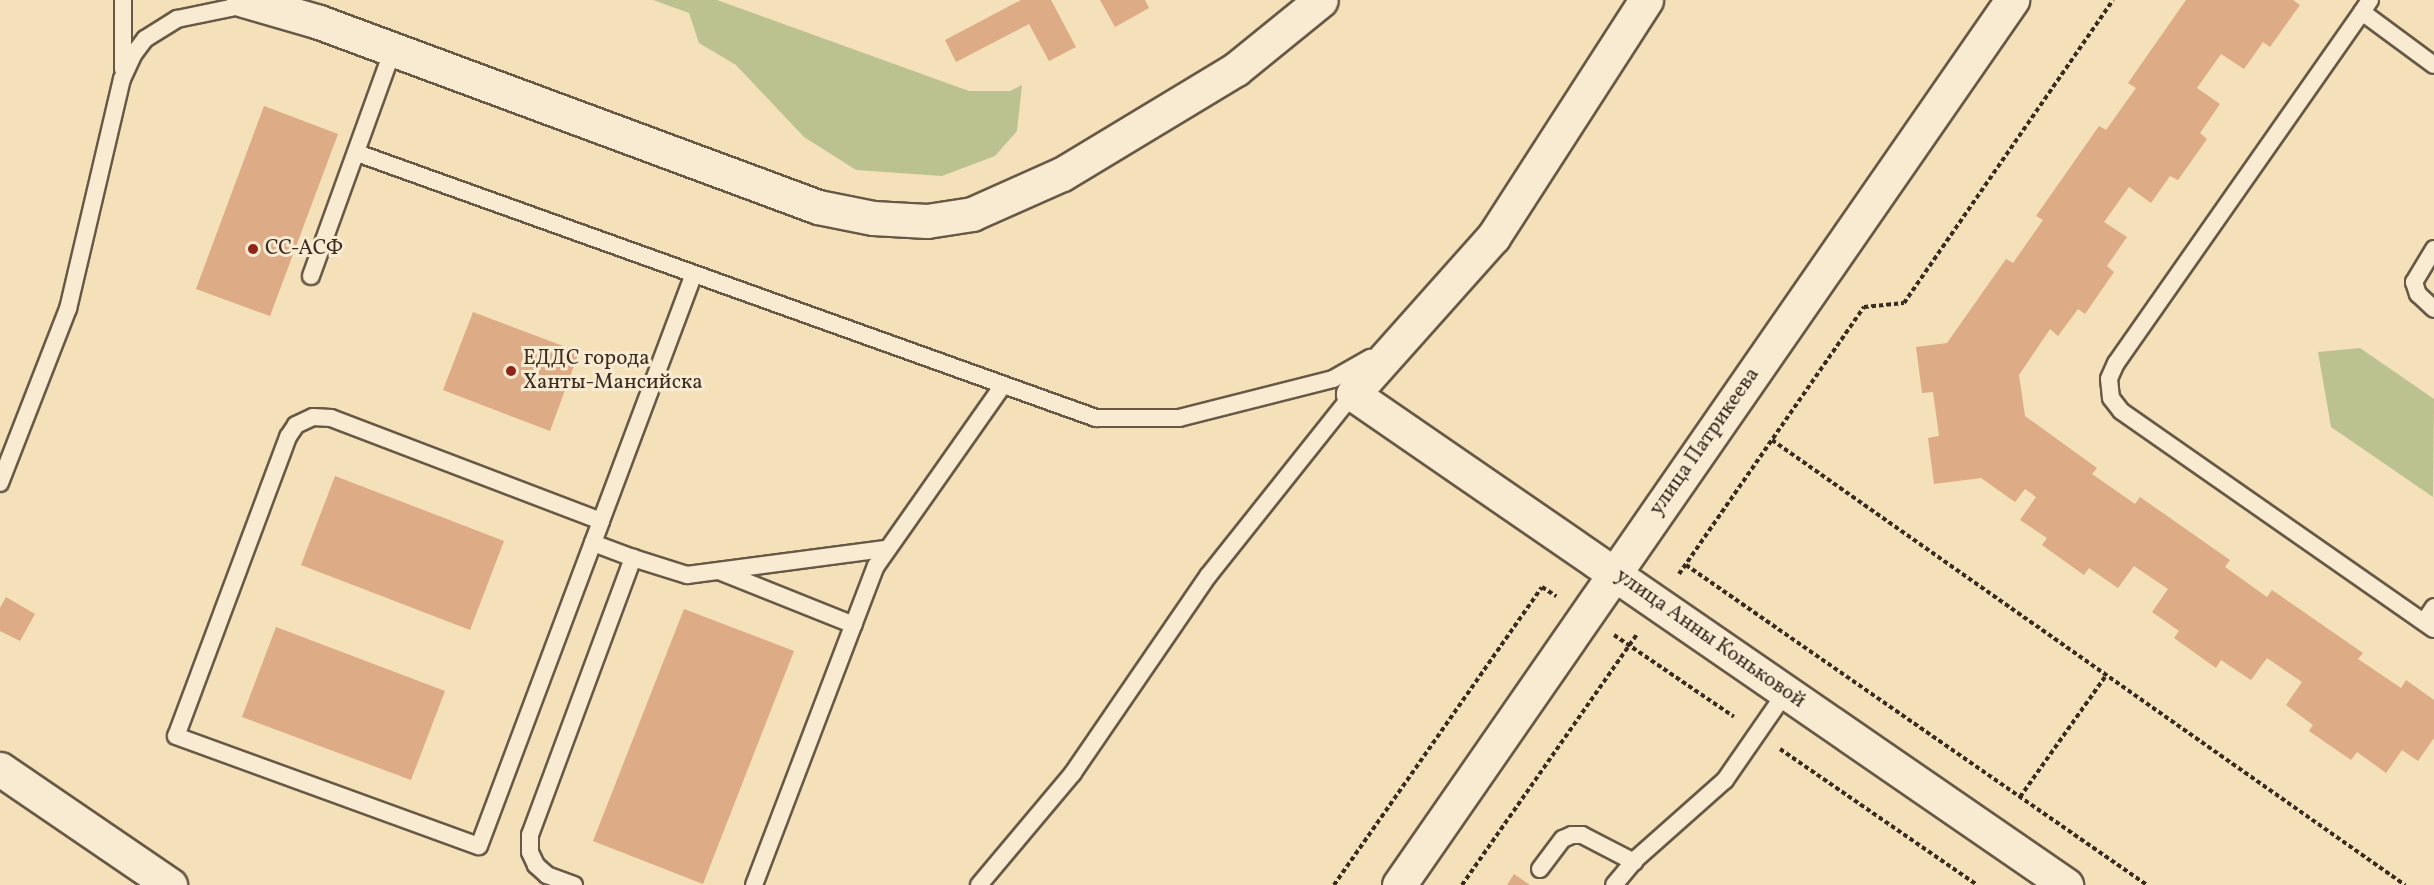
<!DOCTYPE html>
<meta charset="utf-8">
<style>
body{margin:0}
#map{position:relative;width:2434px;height:885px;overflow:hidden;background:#f4e0b9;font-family:Vollkorn,serif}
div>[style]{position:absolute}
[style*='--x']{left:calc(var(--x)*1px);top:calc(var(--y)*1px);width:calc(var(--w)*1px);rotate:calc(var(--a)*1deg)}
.green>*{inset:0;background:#bcc28f}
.building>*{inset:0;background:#ddab85}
.path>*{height:4px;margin-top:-2px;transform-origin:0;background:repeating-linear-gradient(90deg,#3a2c21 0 4.5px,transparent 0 7.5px)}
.roads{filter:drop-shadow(2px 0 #685947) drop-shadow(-2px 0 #685947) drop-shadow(0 2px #685947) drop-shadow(0 -2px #685947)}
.service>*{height:16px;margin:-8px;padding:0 8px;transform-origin:8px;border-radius:8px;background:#f8ebd2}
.minor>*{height:33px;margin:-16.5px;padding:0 16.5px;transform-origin:16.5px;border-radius:16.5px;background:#f8ebd2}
.dots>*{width:16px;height:16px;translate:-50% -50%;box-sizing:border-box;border:3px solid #f8ebd2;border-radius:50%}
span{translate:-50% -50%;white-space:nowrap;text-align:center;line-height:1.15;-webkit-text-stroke:6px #f8ebd2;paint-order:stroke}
.poi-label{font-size:21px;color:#3a2c21}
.left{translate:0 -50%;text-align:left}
.street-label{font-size:21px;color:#3a2c21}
</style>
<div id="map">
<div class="green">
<div style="clip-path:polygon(653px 0,717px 0,969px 91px,1010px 91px,1022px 85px,1017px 131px,995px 156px,942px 176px,856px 170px,804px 137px,736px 65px,699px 43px,689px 13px)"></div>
<div style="clip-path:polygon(2360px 348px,2434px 399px,2433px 497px,2331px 427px,2318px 352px)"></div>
</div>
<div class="building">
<div style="clip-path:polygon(1021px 0,1051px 0,1076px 47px,1049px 61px,1029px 24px,956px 62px,945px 40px)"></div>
<div style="clip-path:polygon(1100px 0,1145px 0,1149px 8px,1115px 27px)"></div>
<div style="clip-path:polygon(2186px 0,2293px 0,2300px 5px,2270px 47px,2263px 42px,2244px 69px,2221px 54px,2197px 88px,2220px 104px,2200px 133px,2207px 139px,2178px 180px,2170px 176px,2151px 203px,2129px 187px,2104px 222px,2127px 237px,2107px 266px,2114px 272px,2085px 314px,2078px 309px,2058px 336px,2050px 329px,2019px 375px,2025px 416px,2097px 468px,2092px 474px,2135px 504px,2140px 497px,2230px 560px,2225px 567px,2267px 597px,2272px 590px,2363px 653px,2358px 659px,2401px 688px,2406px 680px,2434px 700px,2434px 738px,2418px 761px,2402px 750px,2386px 773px,2357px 752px,2351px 760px,2309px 731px,2313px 725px,2286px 705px,2302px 682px,2267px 658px,2251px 680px,2221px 660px,2216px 668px,2174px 638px,2179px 631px,2152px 612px,2168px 589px,2134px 566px,2118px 588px,2089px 568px,2084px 575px,2042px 545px,2047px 538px,2020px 520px,2036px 497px,2025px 489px,2015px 502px,1981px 478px,1934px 484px,1928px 438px,1939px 436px,1933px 392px,1922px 393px,1916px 347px,1947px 343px,2006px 259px,2013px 263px,2043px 220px,2036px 216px,2099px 126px,2106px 130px,2136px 88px,2128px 83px)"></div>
<div style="clip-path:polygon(264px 106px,338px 134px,270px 316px,196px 289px)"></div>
<div style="clip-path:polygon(473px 312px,579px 352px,550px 431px,443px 390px)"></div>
<div style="clip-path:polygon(335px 476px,504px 541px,470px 630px,301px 565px)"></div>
<div style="clip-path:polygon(6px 597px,35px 614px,20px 641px,0 631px,0 608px)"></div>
<div style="clip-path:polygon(684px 609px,794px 651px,703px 884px,593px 841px)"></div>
<div style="clip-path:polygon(276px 627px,445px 691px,411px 780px,242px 717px)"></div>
<div style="clip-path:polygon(1514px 874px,1530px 885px,1507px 885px)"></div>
</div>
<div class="path">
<div style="--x:1772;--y:440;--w:774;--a:35.11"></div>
<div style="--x:1686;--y:565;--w:561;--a:34.77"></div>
<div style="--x:1679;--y:574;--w:325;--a:-55.3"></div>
<div style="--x:1864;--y:307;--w:40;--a:-5.7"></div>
<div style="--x:1904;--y:303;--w:368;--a:-55.4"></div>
<div style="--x:1614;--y:635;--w:145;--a:34.3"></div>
<div style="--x:1780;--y:749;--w:239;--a:34.6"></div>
<div style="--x:2020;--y:797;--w:147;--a:-54.7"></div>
<div style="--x:1334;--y:885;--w:363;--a:-55.1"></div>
<div style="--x:1542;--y:587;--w:17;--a:33"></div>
<div style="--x:1462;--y:885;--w:306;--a:-55.1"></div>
</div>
<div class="roads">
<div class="service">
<div style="--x:123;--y:0;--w:69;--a:90"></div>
<div style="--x:2370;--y:0;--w:14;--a:124"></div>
<div style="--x:2362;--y:12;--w:89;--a:36.4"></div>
<div style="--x:2362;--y:12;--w:429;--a:125"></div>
<div style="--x:2116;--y:363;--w:17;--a:114"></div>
<div style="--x:2109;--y:379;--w:19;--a:84"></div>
<div style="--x:2111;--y:398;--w:16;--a:52"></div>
<div style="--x:2121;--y:411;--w:381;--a:34.9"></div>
<div style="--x:357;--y:153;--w:785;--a:19.73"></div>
<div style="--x:1096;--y:418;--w:83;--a:0"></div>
<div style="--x:1179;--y:418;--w:159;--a:-14.2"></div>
<div style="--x:1333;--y:379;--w:43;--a:-29.6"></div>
<div style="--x:2434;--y:249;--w:39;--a:121"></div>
<div style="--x:2414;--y:282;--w:13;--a:72"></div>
<div style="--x:2418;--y:294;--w:22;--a:43"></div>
<div style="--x:311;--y:276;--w:240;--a:-70.1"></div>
<div style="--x:0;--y:483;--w:187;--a:-68.7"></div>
<div style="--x:68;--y:309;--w:236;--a:-76.8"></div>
<div style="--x:122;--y:79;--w:26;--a:-65"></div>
<div style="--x:133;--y:55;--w:20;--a:-53"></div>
<div style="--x:145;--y:39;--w:38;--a:-32"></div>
<div style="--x:177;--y:19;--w:75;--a:-11.6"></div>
<div style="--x:601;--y:521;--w:289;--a:-159.1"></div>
<div style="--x:331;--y:418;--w:18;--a:-177"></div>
<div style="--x:313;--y:417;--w:19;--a:155"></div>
<div style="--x:296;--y:425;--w:14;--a:124"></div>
<div style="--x:288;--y:437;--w:319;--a:110.5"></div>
<div style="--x:176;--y:736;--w:322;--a:20"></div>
<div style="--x:479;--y:846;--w:347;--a:-69.4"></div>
<div style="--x:601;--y:521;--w:262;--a:-69.4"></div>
<div style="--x:633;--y:558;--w:57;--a:17.5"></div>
<div style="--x:687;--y:575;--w:200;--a:-7.5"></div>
<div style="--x:719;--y:571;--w:145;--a:21.8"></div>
<div style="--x:2424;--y:622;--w:18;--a:-56"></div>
<div style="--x:1540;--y:869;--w:38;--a:-53"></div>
<div style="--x:1563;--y:839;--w:10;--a:-24"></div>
<div style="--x:1572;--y:835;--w:10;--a:0"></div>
<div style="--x:1582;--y:835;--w:59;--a:27.4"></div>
<div style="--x:574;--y:885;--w:29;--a:-160"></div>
<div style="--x:547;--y:875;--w:15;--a:-138"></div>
<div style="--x:536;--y:865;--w:14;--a:-115"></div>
<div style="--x:530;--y:852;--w:17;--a:-90"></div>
<div style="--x:530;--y:835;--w:296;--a:-69.6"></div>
<div style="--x:633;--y:558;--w:43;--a:-159.4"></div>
<div style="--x:754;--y:885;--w:342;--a:-69.1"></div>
<div style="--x:876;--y:566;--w:221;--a:-54.9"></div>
<div style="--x:979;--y:885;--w:146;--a:-50"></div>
<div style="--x:1073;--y:773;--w:239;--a:-55.6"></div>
<div style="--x:1208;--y:576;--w:233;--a:-51.5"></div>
<div style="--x:1353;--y:394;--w:6;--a:-149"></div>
<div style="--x:1614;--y:885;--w:34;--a:-50"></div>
<div style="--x:1636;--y:859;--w:119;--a:-41.6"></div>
<div style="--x:1725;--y:780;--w:107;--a:-55.3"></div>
</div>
<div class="minor">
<div style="--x:243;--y:0;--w:79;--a:16.1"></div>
<div style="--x:319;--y:22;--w:532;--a:20.34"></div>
<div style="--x:818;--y:207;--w:56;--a:11.3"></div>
<div style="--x:873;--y:218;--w:54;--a:3.2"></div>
<div style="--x:927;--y:221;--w:46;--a:-8.8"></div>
<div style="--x:972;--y:214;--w:98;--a:-24"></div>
<div style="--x:1062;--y:174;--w:203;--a:-31.1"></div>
<div style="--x:1236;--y:69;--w:109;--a:-39.1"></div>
<div style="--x:1646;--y:0;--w:282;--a:122.8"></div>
<div style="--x:1493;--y:237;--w:210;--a:131.7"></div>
<div style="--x:1353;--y:394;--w:866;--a:34.55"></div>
<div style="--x:0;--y:769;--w:206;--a:34.3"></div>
<div style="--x:1399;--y:885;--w:1077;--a:-55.29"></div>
</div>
</div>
<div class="dots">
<div style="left:253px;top:249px;background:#8f2418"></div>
<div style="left:511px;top:371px;background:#8f2418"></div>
</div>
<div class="poi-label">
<span class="left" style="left:265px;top:249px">СС-АСФ</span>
<span class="left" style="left:523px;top:371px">ЕДДС города<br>Ханты-Мансийска</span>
</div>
<div class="street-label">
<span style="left:1705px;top:442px;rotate:-55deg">улица Патрикеева</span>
<span style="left:1710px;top:639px;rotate:35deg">улица Анны Коньковой</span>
</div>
</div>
